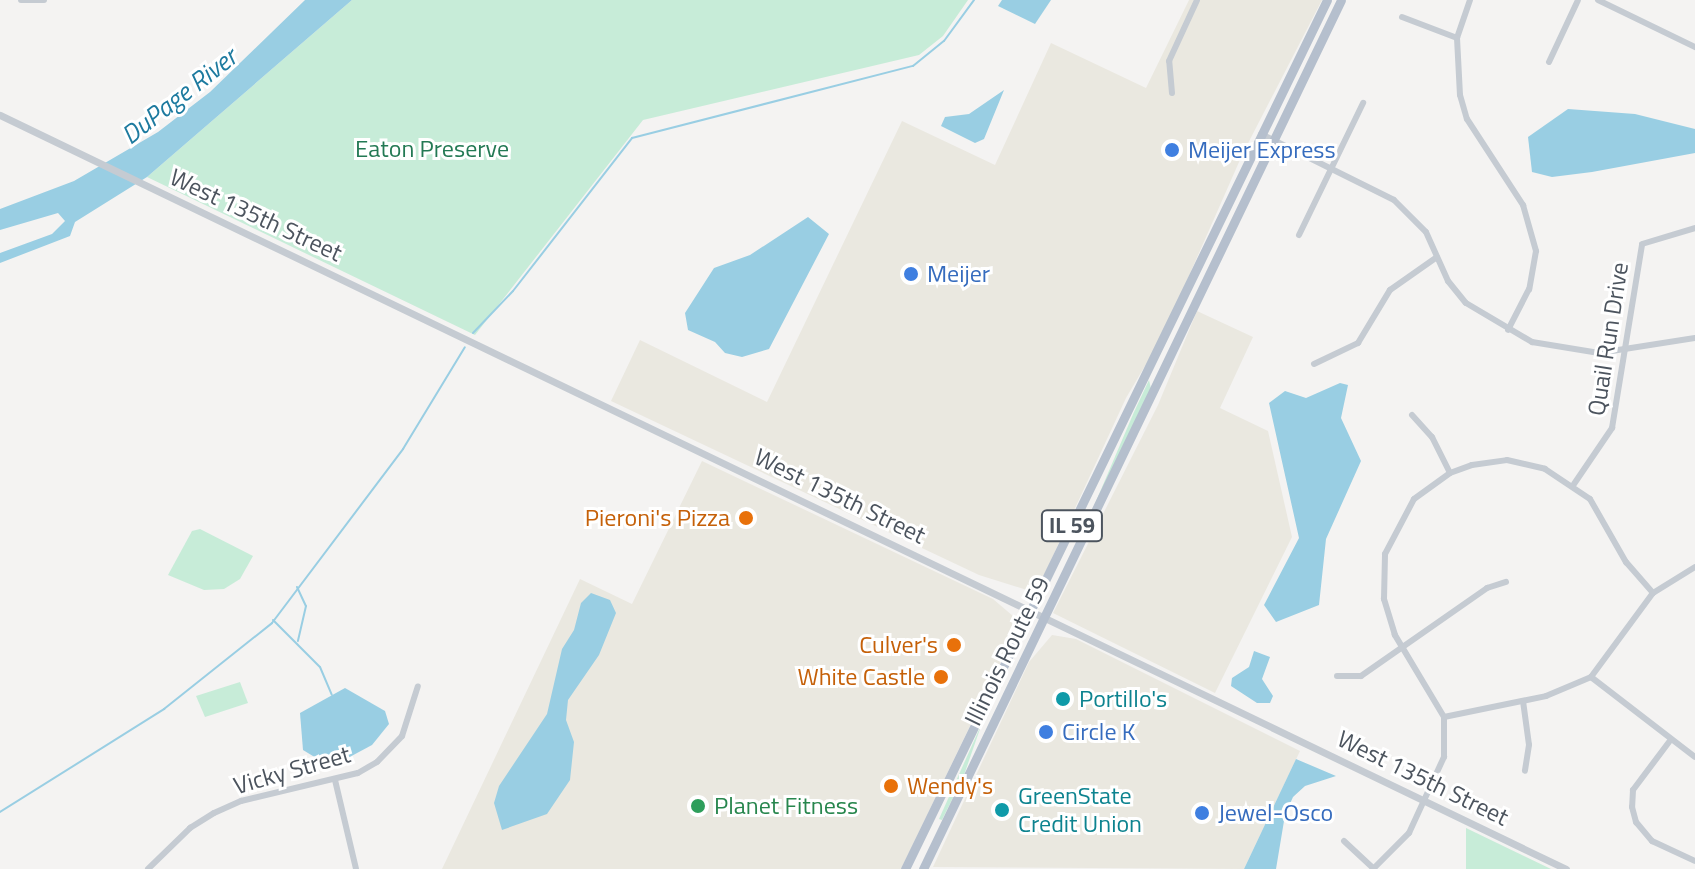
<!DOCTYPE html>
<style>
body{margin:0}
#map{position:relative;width:1695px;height:869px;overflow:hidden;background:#f4f3f2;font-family:"Titillium Web",sans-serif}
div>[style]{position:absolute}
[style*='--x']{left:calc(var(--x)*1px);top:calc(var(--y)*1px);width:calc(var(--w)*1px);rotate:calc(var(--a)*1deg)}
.commercial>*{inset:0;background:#eae8e0}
.green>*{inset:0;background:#c7ecd8}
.water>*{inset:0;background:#99cee3}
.stream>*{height:2px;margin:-1px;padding:0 1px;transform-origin:1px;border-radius:1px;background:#99cee3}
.minor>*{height:6px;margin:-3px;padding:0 3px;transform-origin:3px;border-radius:3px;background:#c5cbd2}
.tertiary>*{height:7px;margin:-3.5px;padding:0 3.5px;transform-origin:3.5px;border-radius:3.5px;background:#c5cbd2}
.primary>*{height:9px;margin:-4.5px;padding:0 4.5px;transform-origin:4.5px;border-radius:4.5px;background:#b5bfcd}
.dots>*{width:22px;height:22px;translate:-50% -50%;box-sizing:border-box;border:4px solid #fff;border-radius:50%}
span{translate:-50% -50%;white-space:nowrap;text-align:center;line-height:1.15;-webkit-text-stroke:6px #fff;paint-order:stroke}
.shield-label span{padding:2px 6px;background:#fff;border:2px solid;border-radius:6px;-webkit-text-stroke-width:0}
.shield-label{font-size:22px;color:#4c545e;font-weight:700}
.park-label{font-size:24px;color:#237954}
.shop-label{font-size:24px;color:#366cbe}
.left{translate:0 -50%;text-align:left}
.street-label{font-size:24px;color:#4c545e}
.food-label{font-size:24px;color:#c56008}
.right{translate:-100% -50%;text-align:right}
.culture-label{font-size:24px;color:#0d838f}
.leisure-label{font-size:24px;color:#27864d}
.water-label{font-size:26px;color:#1d7a9f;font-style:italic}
</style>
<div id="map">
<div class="commercial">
<div style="clip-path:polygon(1189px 0,1322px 0,1243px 153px,1162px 337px,1126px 398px,1045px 573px,1030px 591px,979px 575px,611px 401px,640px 340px,767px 402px,902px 121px,995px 165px,1051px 43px,1146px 88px)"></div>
<div style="clip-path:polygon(1197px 311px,1253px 337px,1220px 408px,1268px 431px,1292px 537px,1215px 693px,1053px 613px,1158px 405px)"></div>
<div style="clip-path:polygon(702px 461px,993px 599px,1013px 616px,1010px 643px,901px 869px,442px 869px,580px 579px,632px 604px)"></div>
<div style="clip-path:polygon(1052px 635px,1076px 639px,1300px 751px,1244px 869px,933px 867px,1029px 662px)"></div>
</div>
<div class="green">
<div style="clip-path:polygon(352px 0,968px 0,943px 36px,919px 55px,643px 120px,475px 335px,147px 177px)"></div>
<div style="clip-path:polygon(1149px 380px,1151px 389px,1094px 506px,1134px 412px)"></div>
<div style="clip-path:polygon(200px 529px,253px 556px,240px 579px,224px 589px,204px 590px,168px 575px,192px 531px)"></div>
<div style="clip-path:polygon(240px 682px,248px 703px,205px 717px,196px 696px)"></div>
<div style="clip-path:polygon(982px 723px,964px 775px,942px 820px,939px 819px)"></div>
<div style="clip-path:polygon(1466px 828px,1551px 869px,1466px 869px)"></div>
</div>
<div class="water">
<div style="clip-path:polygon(305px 0,352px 0,147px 177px,75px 222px,70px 236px,0 263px,0 253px,52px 234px,65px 221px,58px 213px,0 230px,0 209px,74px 181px,158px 132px,210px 92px)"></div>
<div style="clip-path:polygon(1002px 0,1051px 0,1035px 24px,998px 6px)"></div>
<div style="clip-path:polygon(1004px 90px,984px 139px,975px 143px,941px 126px,945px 117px,969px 114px)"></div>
<div style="clip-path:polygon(1568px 109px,1635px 114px,1695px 129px,1695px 153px,1592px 172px,1552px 177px,1532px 172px,1528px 137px)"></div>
<div style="clip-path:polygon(808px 217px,829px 234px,769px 349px,742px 357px,725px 353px,715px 342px,688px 330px,685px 313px,714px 268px,750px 255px)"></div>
<div style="clip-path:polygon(1340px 383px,1348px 385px,1341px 418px,1361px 461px,1326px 539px,1319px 605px,1276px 622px,1264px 605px,1299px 538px,1269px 403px,1285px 391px,1306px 398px)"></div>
<div style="clip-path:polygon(591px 593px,610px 600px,616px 613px,599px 655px,568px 700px,566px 720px,574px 742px,570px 780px,547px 814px,502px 830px,494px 803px,499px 786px,547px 714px,562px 649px,574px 630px,581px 603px)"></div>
<div style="clip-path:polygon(1254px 651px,1270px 657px,1262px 679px,1273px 696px,1270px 703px,1257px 703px,1231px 686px,1232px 678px,1249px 667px)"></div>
<div style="clip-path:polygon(345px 688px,385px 711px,389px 724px,372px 745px,331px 767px,303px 750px,300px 713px)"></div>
<div style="clip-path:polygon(1296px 759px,1336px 776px,1305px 786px,1293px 797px,1285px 815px,1276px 869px,1244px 869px)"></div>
</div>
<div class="stream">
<div style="--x:473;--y:333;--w:58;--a:-46.4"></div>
<div style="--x:513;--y:291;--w:194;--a:-52.1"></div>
<div style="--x:632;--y:138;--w:290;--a:-14.4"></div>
<div style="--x:913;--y:66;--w:40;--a:-39"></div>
<div style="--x:944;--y:41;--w:51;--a:-53.8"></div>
<div style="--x:297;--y:587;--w:21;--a:65"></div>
<div style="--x:306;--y:606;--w:36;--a:103"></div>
<div style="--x:273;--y:620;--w:66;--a:45"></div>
<div style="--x:320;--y:667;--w:30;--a:67"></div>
<div style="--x:0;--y:812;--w:194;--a:-32.1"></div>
<div style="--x:164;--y:709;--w:138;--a:-38.5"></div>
<div style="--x:272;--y:623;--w:218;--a:-53"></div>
<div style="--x:403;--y:449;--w:119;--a:-58.7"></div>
</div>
<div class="minor">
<div style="--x:21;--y:0;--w:23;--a:0"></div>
<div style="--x:1470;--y:0;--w:40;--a:108.9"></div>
<div style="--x:1457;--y:38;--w:57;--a:87"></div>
<div style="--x:1460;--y:95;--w:25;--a:74"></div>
<div style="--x:1467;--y:119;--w:103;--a:56.9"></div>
<div style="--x:1523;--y:205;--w:48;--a:74.2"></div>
<div style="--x:1536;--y:251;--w:39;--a:100"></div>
<div style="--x:1529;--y:289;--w:46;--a:117.1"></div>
<div style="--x:1598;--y:0;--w:108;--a:25.9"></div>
<div style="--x:1402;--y:17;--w:59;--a:20.9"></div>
<div style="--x:1549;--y:62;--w:68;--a:-64.9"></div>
<div style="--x:1172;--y:93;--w:32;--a:-95"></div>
<div style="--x:1169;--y:61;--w:67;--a:-65.3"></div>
<div style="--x:1261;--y:134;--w:148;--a:26.4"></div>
<div style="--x:1394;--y:200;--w:45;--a:45"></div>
<div style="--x:1426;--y:232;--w:54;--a:65.8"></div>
<div style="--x:1448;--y:281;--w:28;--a:51"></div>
<div style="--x:1466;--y:303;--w:77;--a:30.6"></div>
<div style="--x:1532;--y:342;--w:68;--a:9.3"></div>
<div style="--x:1599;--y:353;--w:97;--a:-8.9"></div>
<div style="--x:1299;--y:235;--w:147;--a:-64.1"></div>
<div style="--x:1314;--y:364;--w:49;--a:-25.5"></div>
<div style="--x:1358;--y:343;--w:62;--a:-58.9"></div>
<div style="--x:1390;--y:290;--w:57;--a:-35.1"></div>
<div style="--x:1412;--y:415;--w:30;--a:48"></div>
<div style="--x:1432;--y:437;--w:40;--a:63.4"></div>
<div style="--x:1574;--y:484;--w:68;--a:-55.8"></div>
<div style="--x:1612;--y:428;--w:186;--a:-80.7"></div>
<div style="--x:1642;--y:244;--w:55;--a:-16.8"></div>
<div style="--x:1337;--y:676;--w:24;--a:0"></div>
<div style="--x:1361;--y:676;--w:154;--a:-34.9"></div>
<div style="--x:1487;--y:588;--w:20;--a:-18"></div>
<div style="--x:1591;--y:677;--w:131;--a:37.6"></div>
<div style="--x:1523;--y:701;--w:44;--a:82.2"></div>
<div style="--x:1529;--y:745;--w:26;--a:99"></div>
<div style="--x:1444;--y:717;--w:104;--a:-11.6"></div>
<div style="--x:1546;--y:696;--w:49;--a:-22.9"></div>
<div style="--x:1591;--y:677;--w:104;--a:-53.6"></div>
<div style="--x:1653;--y:593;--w:49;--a:-31.8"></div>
<div style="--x:1669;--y:742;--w:60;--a:126.9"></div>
<div style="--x:1633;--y:790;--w:17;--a:93"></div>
<div style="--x:1632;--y:807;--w:16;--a:75"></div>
<div style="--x:1636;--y:822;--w:25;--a:50"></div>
<div style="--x:1652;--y:841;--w:47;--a:24.9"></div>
<div style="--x:335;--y:780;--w:91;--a:76.7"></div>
<div style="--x:1344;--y:841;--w:41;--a:43"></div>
<div style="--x:148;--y:869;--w:59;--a:-44.3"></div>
<div style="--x:190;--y:828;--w:28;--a:-32"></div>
<div style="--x:214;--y:813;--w:30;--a:-24"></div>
<div style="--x:241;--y:801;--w:120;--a:-13.5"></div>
<div style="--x:358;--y:773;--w:22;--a:-30"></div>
<div style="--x:377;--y:762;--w:36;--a:-46"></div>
<div style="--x:402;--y:736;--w:52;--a:-72.3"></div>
<div style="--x:1373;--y:869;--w:51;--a:-45"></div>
<div style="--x:1409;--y:833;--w:84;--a:-65.3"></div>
<div style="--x:1444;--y:757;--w:40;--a:-90"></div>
<div style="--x:1444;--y:717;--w:96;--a:-120.9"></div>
<div style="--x:1395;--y:635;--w:38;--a:-107"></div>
<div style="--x:1384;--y:599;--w:45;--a:-88.7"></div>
<div style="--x:1385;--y:554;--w:62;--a:-62.2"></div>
<div style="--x:1414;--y:499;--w:44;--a:-35.8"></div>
<div style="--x:1450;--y:473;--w:23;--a:-20"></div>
<div style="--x:1472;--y:465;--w:35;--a:-8"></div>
<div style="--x:1507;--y:460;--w:39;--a:13"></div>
<div style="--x:1545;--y:469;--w:54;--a:33.7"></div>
<div style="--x:1590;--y:499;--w:73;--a:60.3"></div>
<div style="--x:1626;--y:562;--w:41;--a:48.9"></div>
</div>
<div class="tertiary">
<div style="--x:0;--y:115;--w:1738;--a:25.71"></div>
</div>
<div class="primary">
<div style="--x:905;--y:869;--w:966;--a:-64.1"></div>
<div style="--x:923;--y:869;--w:964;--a:-64.31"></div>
</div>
<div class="dots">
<div style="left:1172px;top:150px;background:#3f7fe0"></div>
<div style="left:911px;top:274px;background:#3f7fe0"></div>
<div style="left:746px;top:518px;background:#e8710a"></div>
<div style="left:954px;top:645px;background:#e8710a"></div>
<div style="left:941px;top:677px;background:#e8710a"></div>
<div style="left:1063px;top:699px;background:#0f9aa8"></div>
<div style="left:1046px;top:732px;background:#3f7fe0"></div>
<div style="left:891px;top:786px;background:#e8710a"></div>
<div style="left:698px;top:806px;background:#2e9e5b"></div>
<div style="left:1002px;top:810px;background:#0f9aa8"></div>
<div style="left:1202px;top:813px;background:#3f7fe0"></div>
</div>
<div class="shield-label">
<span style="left:1072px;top:526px">IL 59</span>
</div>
<div class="park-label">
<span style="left:432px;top:149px">Eaton Preserve</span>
</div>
<div class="shop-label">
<span class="left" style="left:1188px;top:150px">Meijer Express</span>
<span class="left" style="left:927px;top:274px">Meijer</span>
<span class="left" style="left:1062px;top:732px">Circle K</span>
<span class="left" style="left:1218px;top:813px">Jewel-Osco</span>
</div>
<div class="street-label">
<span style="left:256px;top:215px;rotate:25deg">West 135th Street</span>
<span style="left:1608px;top:339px;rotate:-81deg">Quail Run Drive</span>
<span style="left:840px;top:496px;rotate:26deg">West 135th Street</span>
<span style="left:1007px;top:651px;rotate:-64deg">Illinois Route 59</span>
<span style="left:292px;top:770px;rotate:-16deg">Vicky Street</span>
<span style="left:1423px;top:778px;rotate:26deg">West 135th Street</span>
</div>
<div class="food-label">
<span class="right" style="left:730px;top:518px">Pieroni's Pizza</span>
<span class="right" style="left:938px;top:645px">Culver's</span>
<span class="right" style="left:925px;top:677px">White Castle</span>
<span class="left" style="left:907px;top:786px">Wendy's</span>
</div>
<div class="culture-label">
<span class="left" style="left:1079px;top:699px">Portillo's</span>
<span class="left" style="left:1018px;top:810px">GreenState<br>Credit Union</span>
</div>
<div class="leisure-label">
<span class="left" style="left:714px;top:806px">Planet Fitness</span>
</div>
<div class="water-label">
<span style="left:179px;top:96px;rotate:-38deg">DuPage River</span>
</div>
</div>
